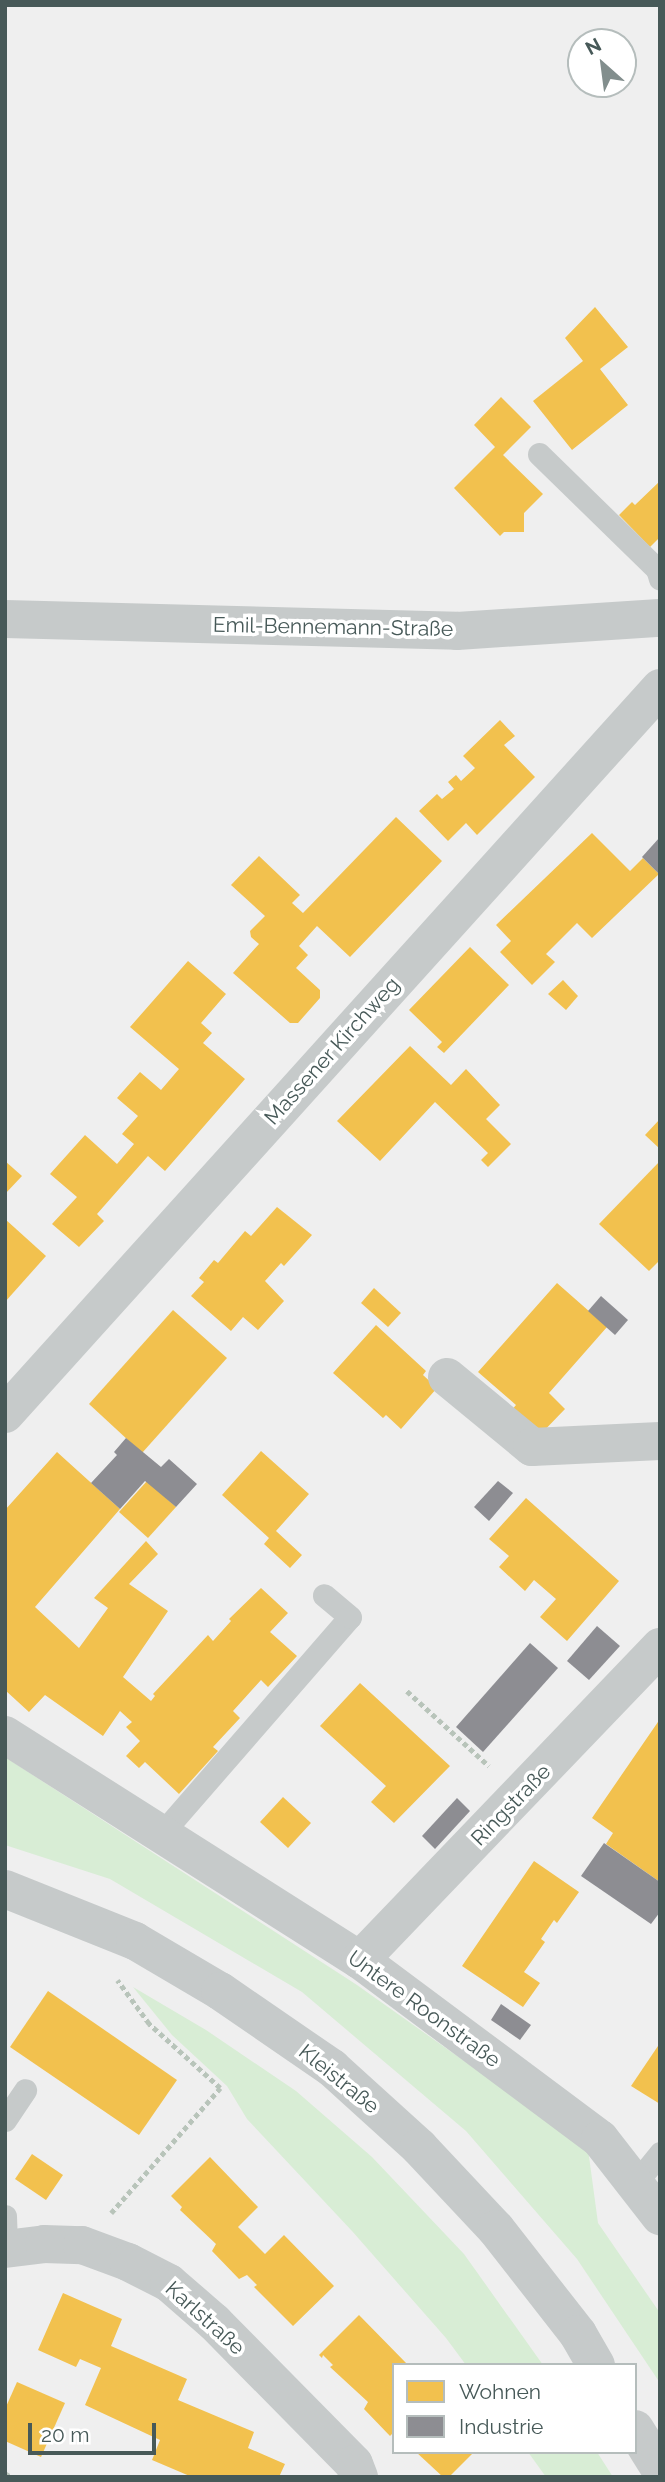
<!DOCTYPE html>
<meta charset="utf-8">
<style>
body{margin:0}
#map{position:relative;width:665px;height:2482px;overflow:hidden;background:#efefef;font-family:Raleway,sans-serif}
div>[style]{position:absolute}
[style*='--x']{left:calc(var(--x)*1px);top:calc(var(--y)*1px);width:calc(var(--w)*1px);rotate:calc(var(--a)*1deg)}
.green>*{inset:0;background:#d8edd5}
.homes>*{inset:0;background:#f2c14e}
.industry>*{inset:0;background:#8d8d92}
.path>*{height:4.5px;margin-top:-2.25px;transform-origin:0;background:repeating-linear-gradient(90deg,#b8c4ba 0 5px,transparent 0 8.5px)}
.service>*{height:23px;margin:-11.5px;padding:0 11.5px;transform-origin:11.5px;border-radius:11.5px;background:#c6caca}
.minor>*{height:38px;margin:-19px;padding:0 19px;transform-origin:19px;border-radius:19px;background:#c6caca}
.secondary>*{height:38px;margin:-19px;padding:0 19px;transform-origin:19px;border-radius:19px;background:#c6caca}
span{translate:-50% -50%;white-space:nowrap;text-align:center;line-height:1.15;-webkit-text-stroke:7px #fff;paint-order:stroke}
.street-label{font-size:21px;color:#475958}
.frame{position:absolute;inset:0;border:7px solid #475958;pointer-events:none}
.legend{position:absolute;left:392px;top:2363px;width:245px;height:91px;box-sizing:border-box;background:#fff;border:2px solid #b5bdbc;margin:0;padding:9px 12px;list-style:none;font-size:21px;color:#475958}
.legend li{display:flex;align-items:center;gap:14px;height:35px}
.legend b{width:35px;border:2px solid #b5bdbc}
.north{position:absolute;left:567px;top:28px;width:70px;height:70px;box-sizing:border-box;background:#fff;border:2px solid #b5bdbc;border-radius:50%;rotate:332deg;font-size:19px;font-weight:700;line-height:28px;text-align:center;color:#475958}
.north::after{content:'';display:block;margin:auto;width:24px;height:32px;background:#828e8d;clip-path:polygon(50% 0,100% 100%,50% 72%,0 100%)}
.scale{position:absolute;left:28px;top:2423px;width:128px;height:32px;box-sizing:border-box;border:4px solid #475958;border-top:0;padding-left:9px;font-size:21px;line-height:24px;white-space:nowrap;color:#475958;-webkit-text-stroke:5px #fff;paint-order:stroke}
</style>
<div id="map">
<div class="green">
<div style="clip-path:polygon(5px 1757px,357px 1985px,588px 2149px,598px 2223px,660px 2313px,660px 2383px,577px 2259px,466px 2131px,302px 1992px,110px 1879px,5px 1845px)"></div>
<div style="clip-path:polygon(133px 1987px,206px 2030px,296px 2091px,372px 2157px,464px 2254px,543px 2365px,466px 2365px,446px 2338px,352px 2231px,247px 2119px,227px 2086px,172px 2035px)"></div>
<div style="clip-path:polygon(528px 2452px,597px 2452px,613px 2477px,546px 2477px)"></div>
</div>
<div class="homes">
<div style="clip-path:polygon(595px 307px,628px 347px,600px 369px,628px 405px,572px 450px,533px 401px,583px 361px,565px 338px)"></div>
<div style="clip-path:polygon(501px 397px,531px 427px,503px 455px,543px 494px,524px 513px,524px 532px,504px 532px,500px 536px,454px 488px,495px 447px,474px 425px)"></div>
<div style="clip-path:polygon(660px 481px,660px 537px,650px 547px,619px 515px,632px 502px,635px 505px)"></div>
<div style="clip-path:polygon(500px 720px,515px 736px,504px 745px,535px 777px,477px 835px,466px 823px,448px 841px,419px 811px,437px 794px,442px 799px,454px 789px,448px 782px,456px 775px,461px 781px,475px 768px,463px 756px)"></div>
<div style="clip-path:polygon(396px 817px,442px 861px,350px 957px,317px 926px,299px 946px,308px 955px,296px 968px,320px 990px,320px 998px,298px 1023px,290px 1023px,233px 973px,259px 944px,251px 937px,250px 931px,265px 916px,231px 885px,259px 856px,300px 895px,292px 903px,303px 913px)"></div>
<div style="clip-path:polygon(592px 833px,630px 871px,643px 858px,659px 874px,592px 938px,577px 923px,546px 954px,555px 962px,532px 985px,500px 952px,511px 941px,496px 925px)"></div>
<div style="clip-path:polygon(470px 947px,509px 985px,444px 1053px,437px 1047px,442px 1042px,409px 1010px)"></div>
<div style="clip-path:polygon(188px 961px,226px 994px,201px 1023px,212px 1033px,203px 1043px,245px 1079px,165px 1171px,148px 1156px,97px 1214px,104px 1221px,79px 1247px,52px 1224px,77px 1197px,50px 1174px,85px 1135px,117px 1164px,134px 1144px,122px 1134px,138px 1116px,117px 1098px,140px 1072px,161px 1090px,179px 1069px,130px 1027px)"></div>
<div style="clip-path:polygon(563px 980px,578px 996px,566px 1010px,548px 994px)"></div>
<div style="clip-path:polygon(410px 1046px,451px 1085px,466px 1069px,500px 1105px,486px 1119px,511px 1144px,488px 1167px,481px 1160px,488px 1153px,435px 1102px,380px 1161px,337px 1121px)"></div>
<div style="clip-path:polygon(660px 1119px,660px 1149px,645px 1135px)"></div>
<div style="clip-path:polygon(5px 1161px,22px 1176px,5px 1194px)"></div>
<div style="clip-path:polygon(660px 1161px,660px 1260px,649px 1271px,599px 1224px)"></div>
<div style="clip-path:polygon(277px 1207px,312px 1235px,284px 1266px,281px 1263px,265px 1281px,284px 1301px,258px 1330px,243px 1317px,231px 1331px,191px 1296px,204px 1282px,199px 1278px,214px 1260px,218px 1263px,245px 1231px,251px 1236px)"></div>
<div style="clip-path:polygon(5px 1219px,46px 1256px,5px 1302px)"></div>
<div style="clip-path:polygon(557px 1283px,607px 1327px,549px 1393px,565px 1409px,537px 1438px,510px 1412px,516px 1405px,478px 1372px)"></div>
<div style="clip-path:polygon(374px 1288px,401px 1313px,388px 1327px,361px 1303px)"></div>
<div style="clip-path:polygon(173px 1310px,227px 1358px,142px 1453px,89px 1404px)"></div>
<div style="clip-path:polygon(376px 1325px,426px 1371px,423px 1375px,437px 1388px,401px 1429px,386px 1415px,383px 1418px,333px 1373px)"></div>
<div style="clip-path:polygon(261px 1451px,309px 1494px,276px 1531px,302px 1555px,290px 1568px,264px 1544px,269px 1538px,222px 1495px)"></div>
<div style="clip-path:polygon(57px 1452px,120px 1509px,35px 1607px,79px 1648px,108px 1608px,94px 1598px,146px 1541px,158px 1554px,129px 1584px,168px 1611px,123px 1677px,151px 1701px,155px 1696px,153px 1694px,208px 1635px,213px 1641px,231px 1621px,229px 1619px,261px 1588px,288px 1613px,270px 1632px,297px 1656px,268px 1687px,261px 1680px,233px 1711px,240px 1718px,213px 1747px,218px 1751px,179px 1794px,145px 1762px,139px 1768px,126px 1756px,140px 1741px,126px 1727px,132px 1722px,120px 1711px,103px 1736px,45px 1695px,29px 1712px,5px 1690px,5px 1510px)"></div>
<div style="clip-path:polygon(147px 1481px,176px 1507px,148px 1538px,119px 1512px)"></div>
<div style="clip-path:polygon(526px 1498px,619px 1581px,567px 1641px,540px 1617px,556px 1599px,534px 1580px,525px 1591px,499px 1567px,509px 1556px,489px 1539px)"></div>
<div style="clip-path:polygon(360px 1683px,450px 1766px,394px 1823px,371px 1802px,386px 1786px,320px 1726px)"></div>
<div style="clip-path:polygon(660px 1719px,660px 1882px,606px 1844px,613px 1833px,592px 1818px)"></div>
<div style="clip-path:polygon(283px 1797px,311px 1823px,288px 1848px,260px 1822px)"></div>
<div style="clip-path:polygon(534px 1861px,579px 1892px,557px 1923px,554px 1920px,541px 1939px,545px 1942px,524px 1972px,540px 1983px,523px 2007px,462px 1966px)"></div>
<div style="clip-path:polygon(48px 1991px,177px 2080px,139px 2135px,10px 2047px)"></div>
<div style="clip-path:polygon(660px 2043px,660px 2104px,631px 2086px)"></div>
<div style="clip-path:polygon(32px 2154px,63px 2175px,46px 2200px,15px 2179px)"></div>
<div style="clip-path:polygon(210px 2157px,258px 2207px,238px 2227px,265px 2254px,284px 2235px,334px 2286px,293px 2326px,254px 2287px,257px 2285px,247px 2275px,239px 2279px,212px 2251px,216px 2244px,180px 2210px,182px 2207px,171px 2196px)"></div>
<div style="clip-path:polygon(63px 2293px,122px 2319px,111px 2346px,187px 2379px,178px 2400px,254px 2432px,248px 2448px,285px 2464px,279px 2477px,192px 2477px,152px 2460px,160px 2440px,85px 2405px,101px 2368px,80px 2359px,76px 2367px,38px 2350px)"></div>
<div style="clip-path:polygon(359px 2315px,408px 2365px,394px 2365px,394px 2432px,390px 2436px,364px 2409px,368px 2402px,330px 2367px,333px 2365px,323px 2355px,322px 2358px,319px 2355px)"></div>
<div style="clip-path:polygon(17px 2382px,65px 2403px,41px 2457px,5px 2441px,5px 2409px)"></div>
<div style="clip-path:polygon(416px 2452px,474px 2452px,449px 2477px,443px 2477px)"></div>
</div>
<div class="industry">
<div style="clip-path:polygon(660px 837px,660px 875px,642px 857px)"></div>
<div style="clip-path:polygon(601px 1296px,628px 1320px,615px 1335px,588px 1311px)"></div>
<div style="clip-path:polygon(126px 1438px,161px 1467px,169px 1459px,197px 1484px,176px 1507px,145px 1481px,120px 1509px,91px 1483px,117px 1455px,114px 1452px)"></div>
<div style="clip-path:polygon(498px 1481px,513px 1493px,489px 1521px,474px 1507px)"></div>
<div style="clip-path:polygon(597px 1626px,620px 1646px,589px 1680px,567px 1661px)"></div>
<div style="clip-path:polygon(530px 1643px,558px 1668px,483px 1752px,456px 1727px)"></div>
<div style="clip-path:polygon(457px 1798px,470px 1811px,435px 1849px,422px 1836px)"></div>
<div style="clip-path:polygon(604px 1843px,660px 1882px,660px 1912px,651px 1924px,581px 1876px)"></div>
<div style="clip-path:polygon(501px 2004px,531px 2025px,520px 2040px,491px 2020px)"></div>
</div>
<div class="path">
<div style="--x:407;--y:1691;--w:111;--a:42.4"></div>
<div style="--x:111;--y:2213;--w:166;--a:-48.9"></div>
<div style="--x:220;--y:2088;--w:96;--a:-138"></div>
<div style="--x:149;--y:2024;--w:54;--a:-126"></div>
<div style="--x:5;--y:2473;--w:7;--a:34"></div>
</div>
<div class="service">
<div style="--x:539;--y:454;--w:165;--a:44.3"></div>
<div style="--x:657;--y:569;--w:10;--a:73"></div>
<div style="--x:162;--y:1833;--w:286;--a:-49"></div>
<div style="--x:350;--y:1617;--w:34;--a:-140"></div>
<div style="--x:5;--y:2120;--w:36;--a:-56"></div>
<div style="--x:635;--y:2184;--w:40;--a:-51"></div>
<div style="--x:5;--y:2216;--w:33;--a:88"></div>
</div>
<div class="minor">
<div style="--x:5;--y:619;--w:452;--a:1.5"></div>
<div style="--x:457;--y:631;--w:203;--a:-3.7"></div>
<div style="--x:447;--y:1377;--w:110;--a:39.5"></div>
<div style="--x:532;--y:1447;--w:128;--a:-2.7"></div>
<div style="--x:5;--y:1414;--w:978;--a:-47.94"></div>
<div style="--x:5;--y:1735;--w:420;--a:32.4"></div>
<div style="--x:360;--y:1960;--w:299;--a:36.7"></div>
<div style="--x:600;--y:2139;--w:98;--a:52.1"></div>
<div style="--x:360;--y:1960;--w:434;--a:-46.2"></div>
<div style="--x:5;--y:2249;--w:39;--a:-7"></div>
<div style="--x:44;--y:2244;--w:38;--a:2"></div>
<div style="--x:82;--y:2245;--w:49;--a:20.3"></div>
<div style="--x:128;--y:2262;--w:46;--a:27.1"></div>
<div style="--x:169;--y:2283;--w:60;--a:40.9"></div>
<div style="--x:214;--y:2322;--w:199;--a:45.4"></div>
<div style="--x:354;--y:2464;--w:14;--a:69"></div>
</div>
<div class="secondary">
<div style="--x:5;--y:1889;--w:140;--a:21.8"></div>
<div style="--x:135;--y:1941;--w:99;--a:30.5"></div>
<div style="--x:220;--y:1991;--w:136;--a:34.5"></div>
<div style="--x:332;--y:2068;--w:118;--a:42.2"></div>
<div style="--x:419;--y:2147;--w:112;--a:46.8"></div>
<div style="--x:496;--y:2229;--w:133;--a:52"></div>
<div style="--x:578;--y:2334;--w:36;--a:60"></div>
<div style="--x:635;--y:2429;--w:47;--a:58"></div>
</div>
<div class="street-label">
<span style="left:333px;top:627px;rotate:1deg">Emil-Bennemann-Straße</span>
<span style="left:332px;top:1051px;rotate:-48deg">Massener Kirchweg</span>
<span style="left:511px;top:1805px;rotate:-46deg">Ringstraße</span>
<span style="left:424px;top:2009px;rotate:36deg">Untere Roonstraße</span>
<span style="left:339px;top:2079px;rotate:39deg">Kleistraße</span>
<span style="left:205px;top:2318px;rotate:42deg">Karlstraße</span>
</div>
<div class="frame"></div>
<ul class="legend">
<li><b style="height:19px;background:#f2c14e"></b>Wohnen</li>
<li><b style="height:19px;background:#8d8d92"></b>Industrie</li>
</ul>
<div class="north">N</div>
<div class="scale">20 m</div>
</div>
